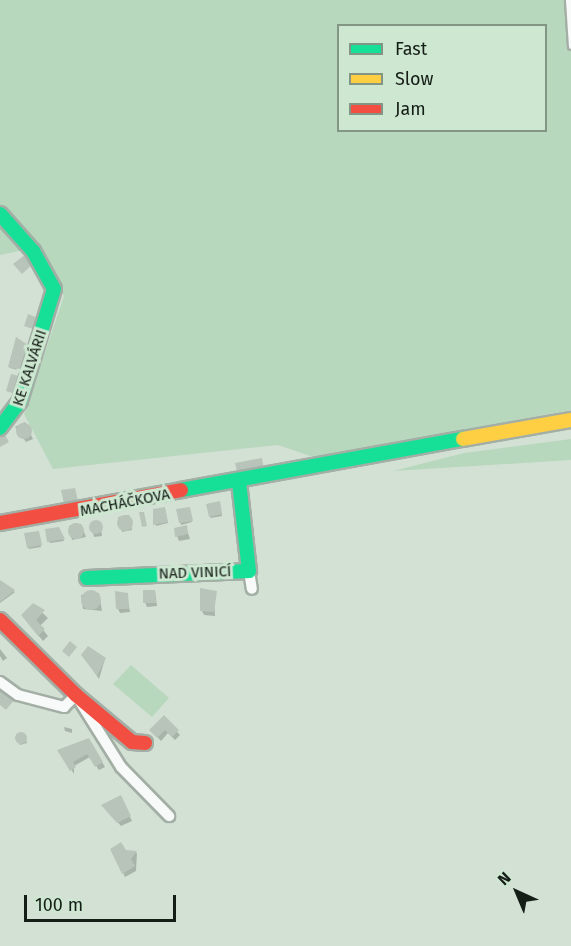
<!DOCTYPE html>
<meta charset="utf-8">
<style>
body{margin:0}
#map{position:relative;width:571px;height:946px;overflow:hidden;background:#d3e1d5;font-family:"Fira Sans",sans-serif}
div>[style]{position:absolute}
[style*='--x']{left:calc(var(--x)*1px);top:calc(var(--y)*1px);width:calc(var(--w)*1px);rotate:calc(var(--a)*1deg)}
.green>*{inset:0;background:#b8d8bd}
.shadow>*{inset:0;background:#0003}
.building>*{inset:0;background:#b8c4ba}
.round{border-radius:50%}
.roads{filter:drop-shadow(2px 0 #a3aea5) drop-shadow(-2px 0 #a3aea5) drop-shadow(0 2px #a3aea5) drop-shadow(0 -2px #a3aea5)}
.lane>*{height:5px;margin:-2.5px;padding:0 2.5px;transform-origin:2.5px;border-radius:2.5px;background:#f8faf9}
.street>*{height:10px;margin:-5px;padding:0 5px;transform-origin:5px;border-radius:5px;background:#f8faf9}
.fast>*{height:14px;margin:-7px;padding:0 7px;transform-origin:7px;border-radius:7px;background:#16e098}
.slow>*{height:14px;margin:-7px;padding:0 7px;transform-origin:7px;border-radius:7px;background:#ffcf43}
.jam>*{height:14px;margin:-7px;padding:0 7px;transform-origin:7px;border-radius:7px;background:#f24e42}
span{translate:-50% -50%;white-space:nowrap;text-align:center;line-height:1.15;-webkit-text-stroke:6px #cde7d1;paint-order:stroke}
.street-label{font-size:15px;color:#141d16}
.legend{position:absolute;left:337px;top:24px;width:210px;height:108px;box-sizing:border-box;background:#cde7d1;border:2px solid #839686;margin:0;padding:8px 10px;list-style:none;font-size:18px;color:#141d16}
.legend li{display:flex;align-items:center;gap:12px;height:30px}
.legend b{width:30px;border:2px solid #839686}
.north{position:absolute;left:487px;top:862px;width:60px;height:60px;-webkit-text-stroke:4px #cde7d1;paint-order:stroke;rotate:316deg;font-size:16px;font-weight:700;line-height:24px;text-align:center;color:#141d16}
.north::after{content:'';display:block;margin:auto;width:21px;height:27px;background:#141d16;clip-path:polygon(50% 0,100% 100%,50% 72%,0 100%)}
.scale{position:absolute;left:24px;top:895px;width:152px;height:27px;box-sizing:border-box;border:3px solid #141d16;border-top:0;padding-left:8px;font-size:18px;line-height:21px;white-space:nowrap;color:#141d16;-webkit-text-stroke:4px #cde7d1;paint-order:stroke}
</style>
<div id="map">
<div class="green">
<div style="clip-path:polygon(evenodd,0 0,571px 0,571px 410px,316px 458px,278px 445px,53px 469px,24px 414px,64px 296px,39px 247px,0 255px,0 0,338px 26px,546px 26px,546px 130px,338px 130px,338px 26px)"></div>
<div style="clip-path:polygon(571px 439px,571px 460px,393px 471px,464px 453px)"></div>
<div style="clip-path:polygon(131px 665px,169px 698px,152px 717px,113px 684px)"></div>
</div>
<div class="shadow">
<div style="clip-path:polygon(27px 346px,21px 371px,10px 368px,9px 366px)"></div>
<div style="clip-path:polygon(25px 422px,33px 439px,26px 442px,15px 427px)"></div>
<div style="clip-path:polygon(262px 461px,263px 467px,238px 471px,237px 464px)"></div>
<div style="clip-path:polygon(220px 504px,222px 516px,211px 518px,210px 517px)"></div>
<div style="clip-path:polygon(165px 510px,168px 523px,156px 526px,154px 511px)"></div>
<div style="clip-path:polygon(190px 510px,192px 522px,181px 525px,178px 511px)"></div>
<div style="clip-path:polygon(129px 515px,132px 530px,122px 532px,118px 517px)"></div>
<div style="clip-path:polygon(100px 521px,102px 536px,94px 537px,91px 522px)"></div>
<div style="clip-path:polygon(69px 526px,81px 524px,86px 537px,72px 540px)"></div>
<div style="clip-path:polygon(186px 527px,190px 539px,179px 541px,177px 536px)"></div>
<div style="clip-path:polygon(59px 528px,64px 541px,50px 543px,49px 542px)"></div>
<div style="clip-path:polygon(39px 534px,41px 547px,29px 549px,28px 547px)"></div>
<div style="clip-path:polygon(0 583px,15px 592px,0 603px)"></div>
<div style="clip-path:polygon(155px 591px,157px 606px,147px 607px,145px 602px)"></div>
<div style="clip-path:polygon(99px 593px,102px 611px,83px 609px,81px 595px)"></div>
<div style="clip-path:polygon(127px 594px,130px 612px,120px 613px,118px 609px)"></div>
<div style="clip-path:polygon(214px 597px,215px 616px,204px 615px,202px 611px)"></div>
<div style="clip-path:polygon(34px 605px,48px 618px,40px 626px,48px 636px,43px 641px,27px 622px)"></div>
<div style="clip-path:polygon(0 649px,7px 658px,3px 661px,0 656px)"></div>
<div style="clip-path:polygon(86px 659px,105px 659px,99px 679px)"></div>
<div style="clip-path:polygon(164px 717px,180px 735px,175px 740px,168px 733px,161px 741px,151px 730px)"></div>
<div style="clip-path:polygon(64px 727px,72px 729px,72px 733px,65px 731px)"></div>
<div style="clip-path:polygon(24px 733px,27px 743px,20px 745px,16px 736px)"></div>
<div style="clip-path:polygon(89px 740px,105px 767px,99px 770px,90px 757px,74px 766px,74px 774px,59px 751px)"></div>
<div style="clip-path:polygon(120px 797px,132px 821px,121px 826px,103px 805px)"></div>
<div style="clip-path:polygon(112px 849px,137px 853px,136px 871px,125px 877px)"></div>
</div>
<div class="building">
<div style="clip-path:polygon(26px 254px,34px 263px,22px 274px,13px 264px)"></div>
<div style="clip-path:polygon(28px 314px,38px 318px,33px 329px,24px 326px)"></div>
<div style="clip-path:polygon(16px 337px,28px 345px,21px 370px,8px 367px)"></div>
<div style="clip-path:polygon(11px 374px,19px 376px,15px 394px,6px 391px)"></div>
<div class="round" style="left:16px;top:423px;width:16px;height:16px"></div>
<div style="clip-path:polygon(3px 431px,9px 442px,0 447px,0 433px)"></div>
<div style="clip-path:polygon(262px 458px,263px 466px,237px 471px,235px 463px)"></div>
<div style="clip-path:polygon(75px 488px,78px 501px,64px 504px,61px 490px)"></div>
<div style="clip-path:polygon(220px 501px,222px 514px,209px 517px,206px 504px)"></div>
<div style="clip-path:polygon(165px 507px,168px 522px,153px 525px,153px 509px)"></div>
<div style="clip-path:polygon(190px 507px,193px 521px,179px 523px,176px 509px)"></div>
<div style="clip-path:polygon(139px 512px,144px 512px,147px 526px,142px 527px)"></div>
<div class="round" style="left:117px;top:515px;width:16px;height:16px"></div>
<div class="round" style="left:89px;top:520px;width:14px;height:14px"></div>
<div class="round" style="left:68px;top:523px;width:16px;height:16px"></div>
<div style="clip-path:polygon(187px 525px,188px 534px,175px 537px,174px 528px)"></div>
<div style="clip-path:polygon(59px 527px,65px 539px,47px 542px,45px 529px)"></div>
<div style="clip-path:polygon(39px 531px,42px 545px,27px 548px,24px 533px)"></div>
<div style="clip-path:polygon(0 580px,15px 590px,0 602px)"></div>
<div style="clip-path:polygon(200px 588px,217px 591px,214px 612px,200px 611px)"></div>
<div style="clip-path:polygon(143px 590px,155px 590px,156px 603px,143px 603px)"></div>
<div class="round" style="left:81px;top:590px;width:20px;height:20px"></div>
<div style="clip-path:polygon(115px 591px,128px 593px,129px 609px,116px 609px)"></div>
<div style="clip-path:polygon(33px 603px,45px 610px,36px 620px,45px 629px,38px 636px,21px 615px)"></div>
<div style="clip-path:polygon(70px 641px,77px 647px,69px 657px,62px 651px)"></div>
<div style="clip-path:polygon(88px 646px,106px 658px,97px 676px,81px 655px)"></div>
<div style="clip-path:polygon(0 688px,15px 699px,6px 710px,0 705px)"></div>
<div style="clip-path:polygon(164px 715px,179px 730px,172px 737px,165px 730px,157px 738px,149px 730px)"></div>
<div class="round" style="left:15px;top:732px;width:12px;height:12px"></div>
<div style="clip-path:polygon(89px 738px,103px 762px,95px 767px,87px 754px,73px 762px,76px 767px,70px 771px,57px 750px)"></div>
<div style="clip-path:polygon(121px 795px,131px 816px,117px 823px,101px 805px)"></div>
<div style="clip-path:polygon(121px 842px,126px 850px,137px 851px,131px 859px,135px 866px,122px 874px,110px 849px)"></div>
</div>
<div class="roads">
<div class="lane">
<div style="--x:568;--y:0;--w:46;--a:86.3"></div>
</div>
<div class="street">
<div style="--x:249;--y:571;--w:18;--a:81"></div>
<div style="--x:0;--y:682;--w:22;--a:36"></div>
<div style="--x:18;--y:695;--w:48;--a:14.6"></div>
<div style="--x:64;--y:707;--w:17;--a:-45"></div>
<div style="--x:79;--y:700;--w:79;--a:57.9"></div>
<div style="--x:121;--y:767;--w:69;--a:45.6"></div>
</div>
<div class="fast">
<div style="--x:0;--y:214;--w:50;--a:48.3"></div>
<div style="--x:33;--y:251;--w:43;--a:61.1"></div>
<div style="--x:54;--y:289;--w:117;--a:106.9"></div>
<div style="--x:20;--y:401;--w:34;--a:127"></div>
<div style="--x:181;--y:490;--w:287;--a:-10.3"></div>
<div style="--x:87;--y:578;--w:162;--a:-2.5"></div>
<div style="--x:249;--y:571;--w:90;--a:-96.4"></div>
</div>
<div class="slow">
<div style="--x:463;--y:439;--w:110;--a:-10"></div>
</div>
<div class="jam">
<div style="--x:0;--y:523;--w:184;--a:-10.3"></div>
<div style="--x:0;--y:620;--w:107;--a:44.6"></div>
<div style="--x:76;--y:695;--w:73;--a:40"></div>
<div style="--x:132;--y:742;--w:13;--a:4"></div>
</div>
</div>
<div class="street-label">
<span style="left:30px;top:368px;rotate:-72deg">KE KALVÁRII</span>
<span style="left:125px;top:503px;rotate:-11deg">MACHÁČKOVA</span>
<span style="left:195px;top:573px;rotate:-2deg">NAD VINICÍ</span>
</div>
<ul class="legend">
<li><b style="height:8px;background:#16e098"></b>Fast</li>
<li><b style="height:8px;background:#ffcf43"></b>Slow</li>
<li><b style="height:8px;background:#f24e42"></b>Jam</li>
</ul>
<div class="north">N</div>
<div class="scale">100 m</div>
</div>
